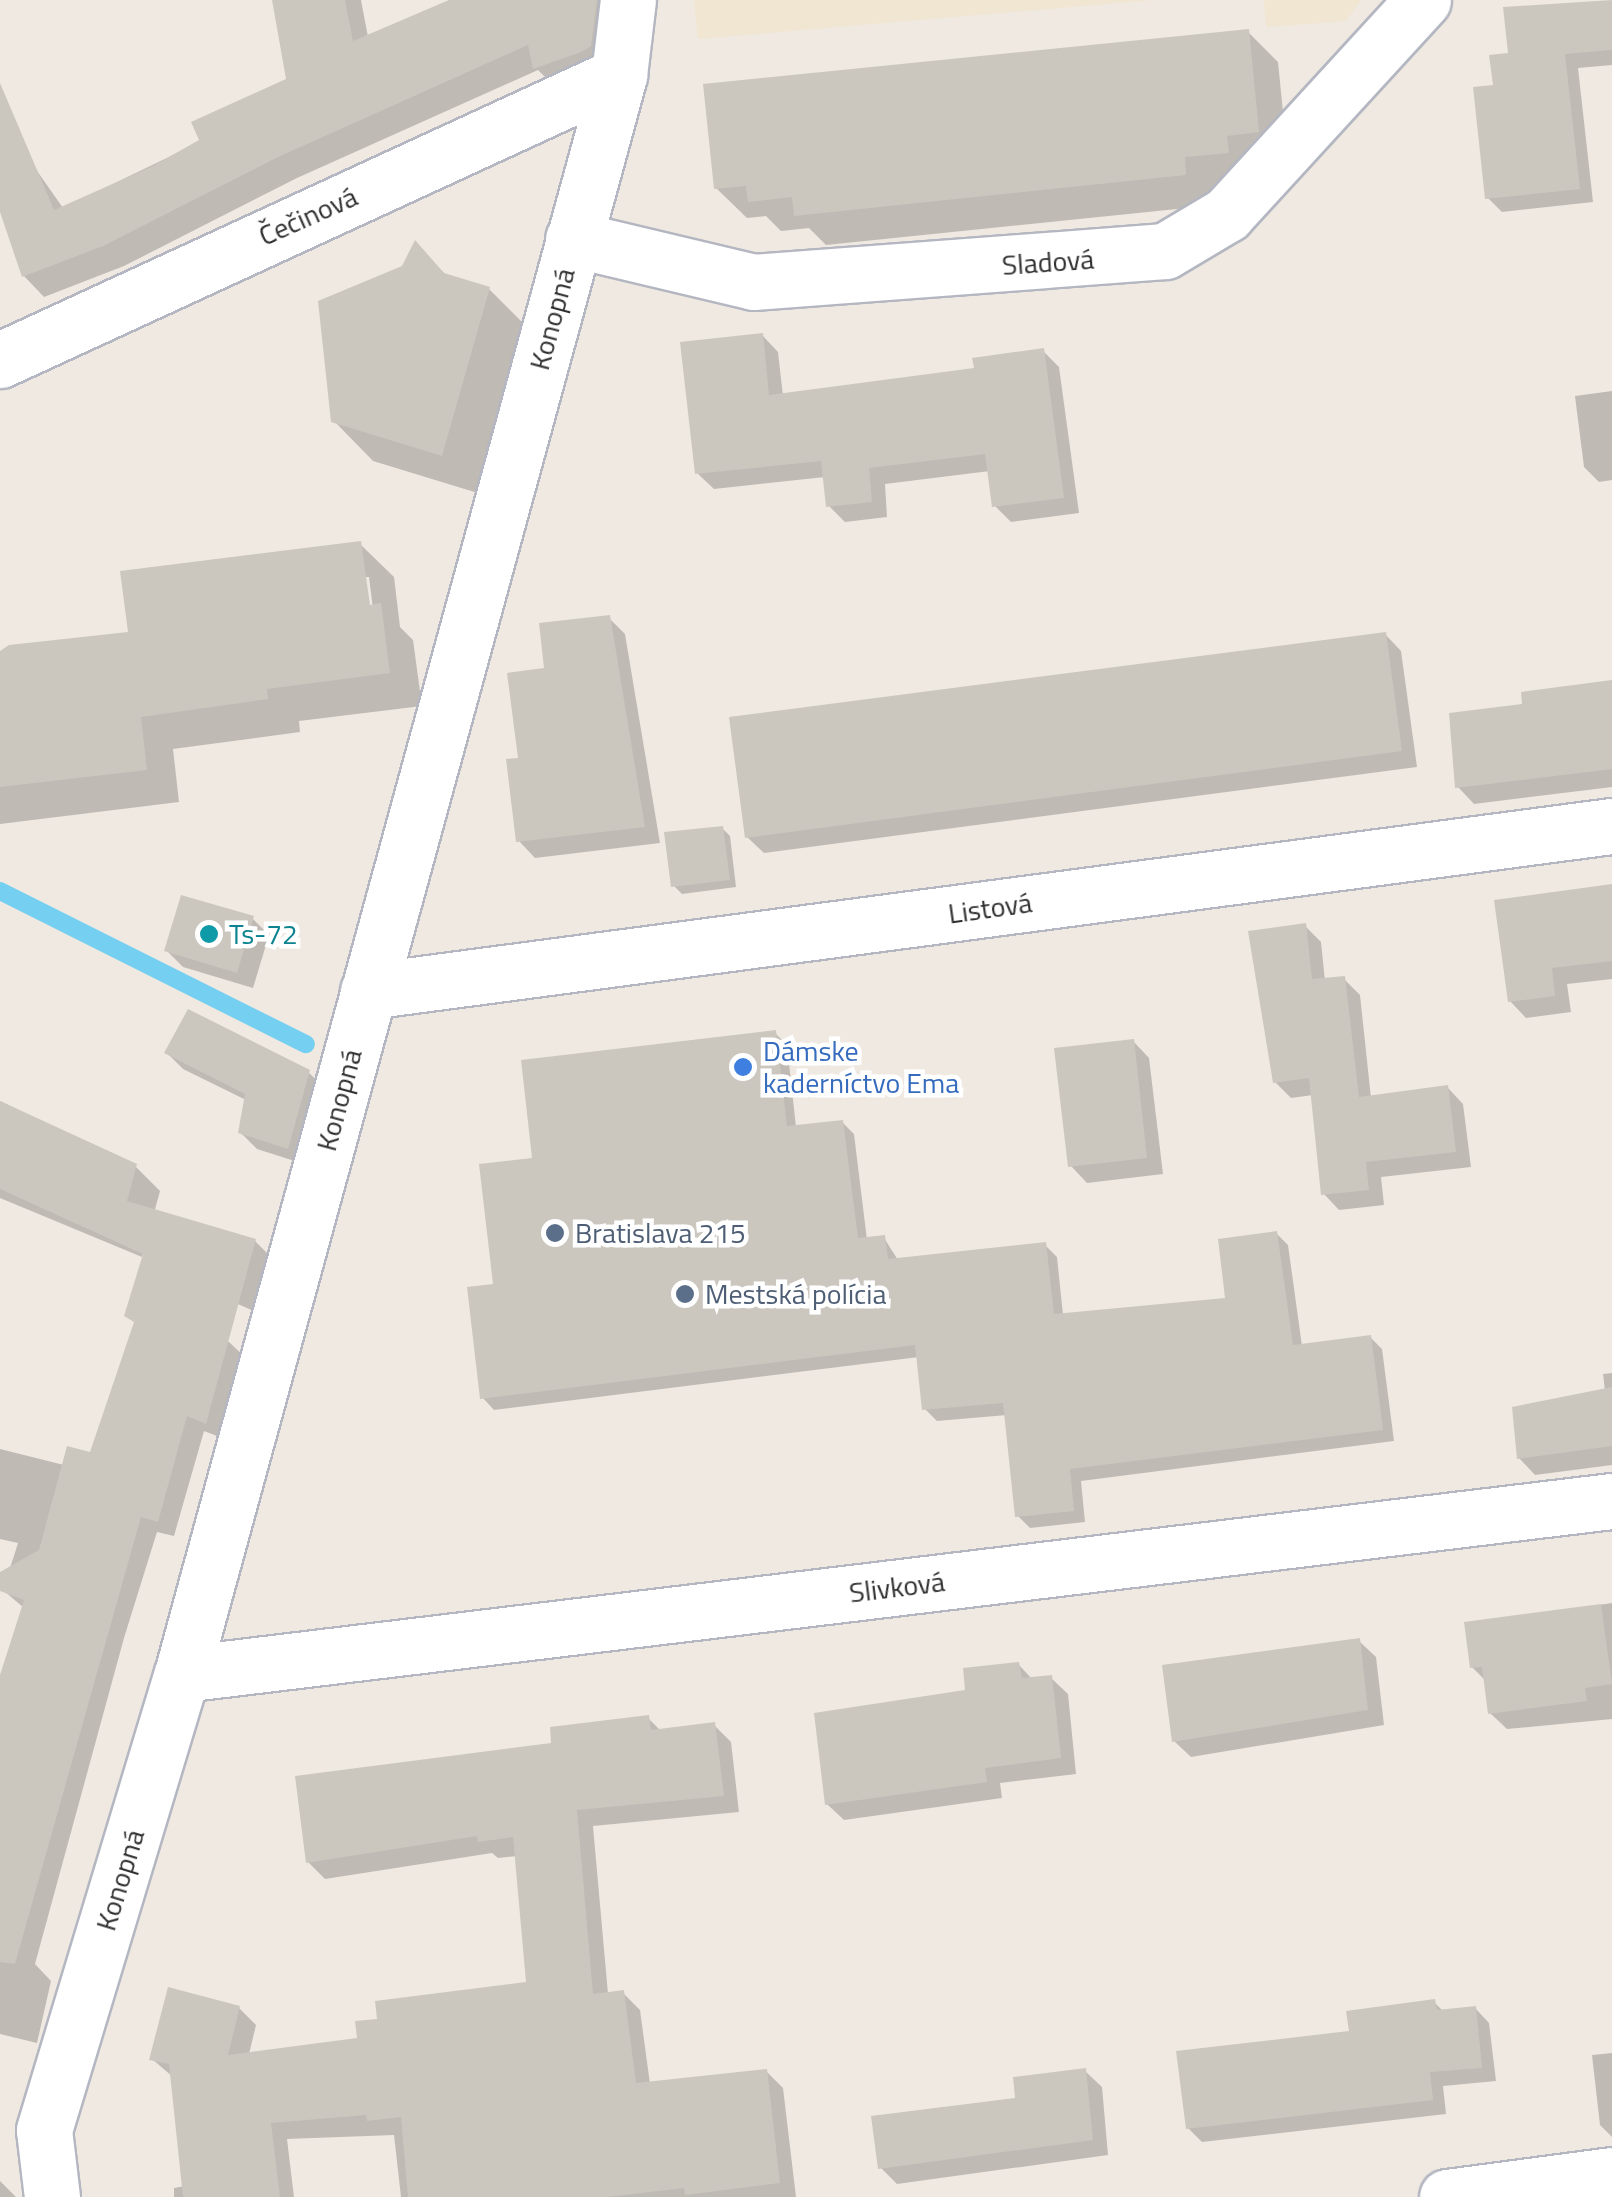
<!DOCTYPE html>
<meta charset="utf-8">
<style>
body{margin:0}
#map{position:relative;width:1612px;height:2197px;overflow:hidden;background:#efe9e1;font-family:"Titillium Web",sans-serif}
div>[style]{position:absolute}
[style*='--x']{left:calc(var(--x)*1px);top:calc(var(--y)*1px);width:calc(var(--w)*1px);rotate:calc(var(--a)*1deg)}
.education>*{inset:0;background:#f0e6d1}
.shadow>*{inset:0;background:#0003}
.stream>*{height:18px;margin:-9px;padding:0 9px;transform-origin:9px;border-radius:9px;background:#75cff0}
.building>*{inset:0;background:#cbc7bf}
.roads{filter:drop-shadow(2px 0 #b4b7c1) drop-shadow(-2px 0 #b4b7c1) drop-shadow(0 2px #b4b7c1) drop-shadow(0 -2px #b4b7c1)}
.street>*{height:55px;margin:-27.5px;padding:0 27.5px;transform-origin:27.5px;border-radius:27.5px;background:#fff}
.dots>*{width:28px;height:28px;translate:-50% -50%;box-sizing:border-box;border:5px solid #fff;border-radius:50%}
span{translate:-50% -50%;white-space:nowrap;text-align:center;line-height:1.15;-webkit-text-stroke:9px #fff;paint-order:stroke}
.street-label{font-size:28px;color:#2e2e2e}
.culture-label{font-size:28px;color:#0d838f}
.left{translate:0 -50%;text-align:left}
.shop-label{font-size:28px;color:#366cbe}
.service-label{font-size:28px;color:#4e5e75}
</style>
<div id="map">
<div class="education">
<div style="clip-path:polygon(694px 0,1153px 0,698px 39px)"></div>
<div style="clip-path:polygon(1264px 0,1361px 0,1346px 21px,1266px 27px)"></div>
</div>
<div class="shadow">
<div style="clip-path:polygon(275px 0,361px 0,368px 37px,456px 0,615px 0,611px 67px,556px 88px,538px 70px,297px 178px,124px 266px,44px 297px,24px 276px,0 203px,0 183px,35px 168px,63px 208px,202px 141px,289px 80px)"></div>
<div style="clip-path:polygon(1612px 2px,1612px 65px,1578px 68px,1593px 202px,1502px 212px,1488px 198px,1496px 87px)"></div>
<div style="clip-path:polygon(1248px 32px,1278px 62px,1288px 162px,1258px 182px,1214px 186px,1216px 205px,826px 245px,809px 228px,781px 231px,766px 216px,747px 218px,716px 188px)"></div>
<div style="clip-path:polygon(416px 245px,447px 276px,489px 289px,528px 328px,481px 494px,373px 461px,334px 421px)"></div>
<div style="clip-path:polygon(762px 335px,778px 352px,783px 396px,976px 370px,1043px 351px,1059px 367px,1079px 513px,1011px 522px,995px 506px,990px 471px,885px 484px,887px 517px,845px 522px,829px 506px,825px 477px,714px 489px,697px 473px)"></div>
<div style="clip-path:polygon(1612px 391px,1612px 480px,1599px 482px,1584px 467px,1575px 396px)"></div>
<div style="clip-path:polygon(evenodd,360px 544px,394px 577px,400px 627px,413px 640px,422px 706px,299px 721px,300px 732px,173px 749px,179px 802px,0 824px,0 654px,131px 635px,360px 544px,364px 577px,369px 577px,374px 617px,369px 617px,364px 577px)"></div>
<div style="clip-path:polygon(609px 618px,625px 634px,660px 843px,535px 858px,519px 841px,521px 760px,547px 670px)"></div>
<div style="clip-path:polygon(1385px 634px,1401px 651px,1417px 767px,764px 853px,747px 837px)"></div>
<div style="clip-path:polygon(1612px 682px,1612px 787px,1474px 804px,1458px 787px,1525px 706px)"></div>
<div style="clip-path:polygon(722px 828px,730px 836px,736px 887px,682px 894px,674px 886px)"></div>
<div style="clip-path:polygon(1612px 887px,1612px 979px,1567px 984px,1571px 1012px,1526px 1018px,1510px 1001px)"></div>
<div style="clip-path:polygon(252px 918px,269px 935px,253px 988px,183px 967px,167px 951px)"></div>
<div style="clip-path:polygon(1305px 926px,1321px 942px,1325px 981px,1344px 979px,1360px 995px,1371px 1098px,1448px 1088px,1463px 1104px,1471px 1167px,1381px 1177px,1384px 1205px,1339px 1210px,1324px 1194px,1313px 1095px,1291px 1098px,1275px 1082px)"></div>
<div style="clip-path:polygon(775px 1033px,787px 1045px,796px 1127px,842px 1122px,854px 1134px,867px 1240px,884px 1238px,898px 1260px,1045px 1245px,1057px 1257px,1063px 1315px,1227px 1300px,1276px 1233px,1288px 1245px,1302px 1346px,1370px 1337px,1382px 1349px,1394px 1441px,1081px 1481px,1085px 1522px,1030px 1528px,1018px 1516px,1007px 1415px,937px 1421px,925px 1409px,919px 1357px,494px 1410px,483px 1398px,496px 1286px,534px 1160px)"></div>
<div style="clip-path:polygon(1133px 1041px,1149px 1058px,1163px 1174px,1087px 1183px,1071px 1166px)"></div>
<div style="clip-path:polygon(167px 1053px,308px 1072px,325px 1088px,304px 1164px,257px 1149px,240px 1132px,246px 1100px,183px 1069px)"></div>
<div style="clip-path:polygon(0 1101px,135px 1166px,160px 1191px,142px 1257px,0 1198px)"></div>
<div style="clip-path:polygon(255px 1241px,272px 1258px,256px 1312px,215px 1294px)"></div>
<div style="clip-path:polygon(139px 1315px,229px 1342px,246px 1358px,222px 1438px,204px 1431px,174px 1536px,157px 1532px,124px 1638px,35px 1964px,51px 1981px,37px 2043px,0 2034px,0 1683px,24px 1608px,3px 1590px,18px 1543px,0 1539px,0 1449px,64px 1465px,92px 1455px)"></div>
<div style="clip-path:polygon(1612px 1373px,1612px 1465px,1535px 1475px,1519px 1458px,1605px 1391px,1603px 1374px)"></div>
<div style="clip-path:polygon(1612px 1603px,1612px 1719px,1507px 1729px,1490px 1713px,1486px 1681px,1472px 1667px,1467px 1624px)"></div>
<div style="clip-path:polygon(1359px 1641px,1376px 1657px,1384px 1725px,1191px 1757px,1174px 1741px)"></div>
<div style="clip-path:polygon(1018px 1664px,1033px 1680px,1051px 1678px,1068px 1694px,1076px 1774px,1000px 1783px,1002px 1798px,844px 1820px,827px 1804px,968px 1693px)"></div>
<div style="clip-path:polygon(648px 1718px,661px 1731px,714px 1725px,731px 1742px,739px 1812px,593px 1826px,608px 1994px,623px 1993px,640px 2010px,650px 2084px,766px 2071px,783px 2088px,796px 2197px,401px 2197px,394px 2135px,287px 2139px,294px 2197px,174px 2197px,174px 2188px,185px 2186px,173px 2077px,152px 2059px,239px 2008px,256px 2025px,249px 2054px,360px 2040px,380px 2021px,529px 1984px,517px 1856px,498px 1858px,492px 1853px,325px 1879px,308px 1862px,554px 1745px)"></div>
<div style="clip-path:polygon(1434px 2002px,1444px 2012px,1475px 2008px,1489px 2023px,1496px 2081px,1443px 2086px,1446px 2114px,1202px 2142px,1188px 2128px,1352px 2033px)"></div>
<div style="clip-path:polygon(1612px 2053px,1612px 2137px,1600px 2125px,1592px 2055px)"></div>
<div style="clip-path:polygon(1085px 2071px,1102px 2087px,1108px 2155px,897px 2184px,880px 2167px)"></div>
<div style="clip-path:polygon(0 2181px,16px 2197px,0 2197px)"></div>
</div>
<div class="stream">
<div style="--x:0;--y:891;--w:342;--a:26.6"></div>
</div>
<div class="building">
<div style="clip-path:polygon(272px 0,345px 0,353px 41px,449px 0,597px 0,591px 46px,581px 52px,533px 69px,528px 45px,276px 158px,103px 246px,22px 277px,0 212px,0 83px,54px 210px,153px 166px,199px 140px,191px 122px,286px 79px)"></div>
<div style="clip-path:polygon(1612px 0,1612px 50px,1565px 54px,1580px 189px,1485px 199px,1473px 87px,1493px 85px,1489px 55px,1508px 53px,1503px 7px)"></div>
<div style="clip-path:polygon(1249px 29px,1259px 132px,1227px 136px,1229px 153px,1185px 157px,1186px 175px,794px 216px,792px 197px,748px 202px,746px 186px,714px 189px,703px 84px)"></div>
<div style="clip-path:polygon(415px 240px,444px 273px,490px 287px,442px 456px,331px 422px,318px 301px,402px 266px)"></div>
<div style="clip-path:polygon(763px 333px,769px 395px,974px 368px,972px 358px,1044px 348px,1064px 498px,992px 507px,985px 454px,869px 468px,872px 502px,826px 507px,821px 461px,695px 474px,680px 342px)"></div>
<div style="clip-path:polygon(361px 541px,370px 605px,381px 603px,390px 673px,267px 689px,268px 699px,141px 717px,147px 770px,0 787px,0 651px,9px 645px,128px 632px,120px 571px)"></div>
<div style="clip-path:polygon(610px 615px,645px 827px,516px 842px,506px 759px,518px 758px,507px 673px,544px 668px,539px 623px)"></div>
<div style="clip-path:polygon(1386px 632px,1402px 751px,745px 838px,729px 717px)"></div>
<div style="clip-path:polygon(1612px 680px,1612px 769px,1455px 788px,1449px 713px,1522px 704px,1521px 692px)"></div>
<div style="clip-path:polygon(723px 826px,730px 880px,671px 887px,664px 832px)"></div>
<div style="clip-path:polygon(1612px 884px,1612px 961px,1552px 968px,1555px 996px,1508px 1002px,1494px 900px)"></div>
<div style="clip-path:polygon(181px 895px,254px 916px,237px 973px,164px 951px)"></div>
<div style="clip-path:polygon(1306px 923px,1312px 979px,1345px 976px,1359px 1097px,1448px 1085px,1456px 1152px,1366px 1162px,1369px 1190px,1321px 1195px,1309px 1078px,1273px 1083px,1248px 931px)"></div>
<div style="clip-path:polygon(188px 1009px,310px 1070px,288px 1149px,238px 1133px,245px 1094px,164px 1053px)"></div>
<div style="clip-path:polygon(776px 1030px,787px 1126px,843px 1120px,858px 1238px,885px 1235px,888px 1259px,1046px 1242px,1054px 1314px,1225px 1298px,1218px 1239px,1277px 1231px,1293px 1345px,1371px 1335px,1383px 1430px,1070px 1469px,1074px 1511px,1015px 1517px,1003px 1403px,922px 1410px,915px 1345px,480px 1399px,467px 1287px,493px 1284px,479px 1164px,532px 1158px,521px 1060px)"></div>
<div style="clip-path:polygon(1134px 1039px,1147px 1158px,1068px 1167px,1054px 1048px)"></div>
<div style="clip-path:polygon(0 1101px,137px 1164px,127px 1201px,256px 1239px,206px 1424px,187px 1416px,158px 1522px,141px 1517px,15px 1964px,0 1962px,0 1675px,24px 1600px,0 1591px,0 1572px,39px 1550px,67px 1446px,90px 1452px,134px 1322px,124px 1316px,143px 1254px,0 1189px)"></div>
<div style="clip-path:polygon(1612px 1387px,1612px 1446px,1517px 1459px,1512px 1407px)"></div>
<div style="clip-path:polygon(1601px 1604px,1612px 1684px,1585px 1688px,1587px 1701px,1488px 1714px,1482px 1667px,1470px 1668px,1464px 1622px)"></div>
<div style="clip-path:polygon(1360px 1638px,1368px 1710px,1172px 1742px,1162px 1665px)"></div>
<div style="clip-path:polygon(1019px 1662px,1022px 1678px,1052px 1675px,1061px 1758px,985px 1768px,987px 1782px,825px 1805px,814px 1713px,965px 1690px,963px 1668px)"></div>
<div style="clip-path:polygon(649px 1715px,651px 1730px,715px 1722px,724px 1796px,577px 1810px,593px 1994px,624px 1990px,636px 2083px,767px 2069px,780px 2183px,685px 2195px,684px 2188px,607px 2197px,408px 2197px,401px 2117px,367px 2121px,366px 2115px,271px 2123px,280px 2197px,183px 2197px,169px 2064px,149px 2060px,168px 1987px,240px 2006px,228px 2055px,357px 2038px,355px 2021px,377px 2019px,375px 2001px,526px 1982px,513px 1837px,478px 1842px,477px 1836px,306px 1863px,295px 1776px,551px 1743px,550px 1727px)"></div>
<div style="clip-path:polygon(1435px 1999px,1437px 2010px,1476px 2006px,1482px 2068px,1430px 2072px,1433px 2100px,1186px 2129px,1176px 2051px,1349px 2031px,1346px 2011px)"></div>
<div style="clip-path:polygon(1086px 2068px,1093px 2140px,878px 2169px,871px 2116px,1015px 2098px,1013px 2077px)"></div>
</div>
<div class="roads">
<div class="street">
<div style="--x:573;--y:239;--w:185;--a:13.4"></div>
<div style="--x:753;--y:282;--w:413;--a:-4.3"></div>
<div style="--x:1165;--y:251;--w:72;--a:-30.8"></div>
<div style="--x:1227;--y:214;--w:290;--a:-47.5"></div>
<div style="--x:0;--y:360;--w:681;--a:-24.72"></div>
<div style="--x:368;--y:991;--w:1255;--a:-7.56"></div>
<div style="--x:182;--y:1674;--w:1440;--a:-6.9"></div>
<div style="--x:52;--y:2197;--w:67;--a:-96.8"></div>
<div style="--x:44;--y:2130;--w:476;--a:-73.2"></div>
<div style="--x:182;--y:1674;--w:1658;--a:-74.71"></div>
<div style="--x:619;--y:75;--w:76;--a:-83.2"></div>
<div style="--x:1447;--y:2197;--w:166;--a:-7.6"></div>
</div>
</div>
<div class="dots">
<div style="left:209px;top:934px;background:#0f9aa8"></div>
<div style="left:743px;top:1067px;background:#3f7fe0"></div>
<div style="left:555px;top:1233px;background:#5c6f8a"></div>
<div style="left:685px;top:1294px;background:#5c6f8a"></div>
</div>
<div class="street-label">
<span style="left:308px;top:216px;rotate:-24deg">Čečinová</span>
<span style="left:1048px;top:262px;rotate:-4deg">Sladová</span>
<span style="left:552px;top:319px;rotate:-75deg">Konopná</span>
<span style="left:990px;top:908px;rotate:-8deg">Listová</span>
<span style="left:339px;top:1100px;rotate:-75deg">Konopná</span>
<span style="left:897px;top:1587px;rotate:-7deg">Slivková</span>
<span style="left:120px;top:1880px;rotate:-73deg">Konopná</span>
</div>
<div class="culture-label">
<span class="left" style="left:229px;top:934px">Ts-72</span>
</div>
<div class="shop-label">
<span class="left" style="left:763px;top:1067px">Dámske<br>kaderníctvo Ema</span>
</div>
<div class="service-label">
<span class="left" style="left:575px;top:1233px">Bratislava 215</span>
<span class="left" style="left:705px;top:1294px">Mestská polícia</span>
</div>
</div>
